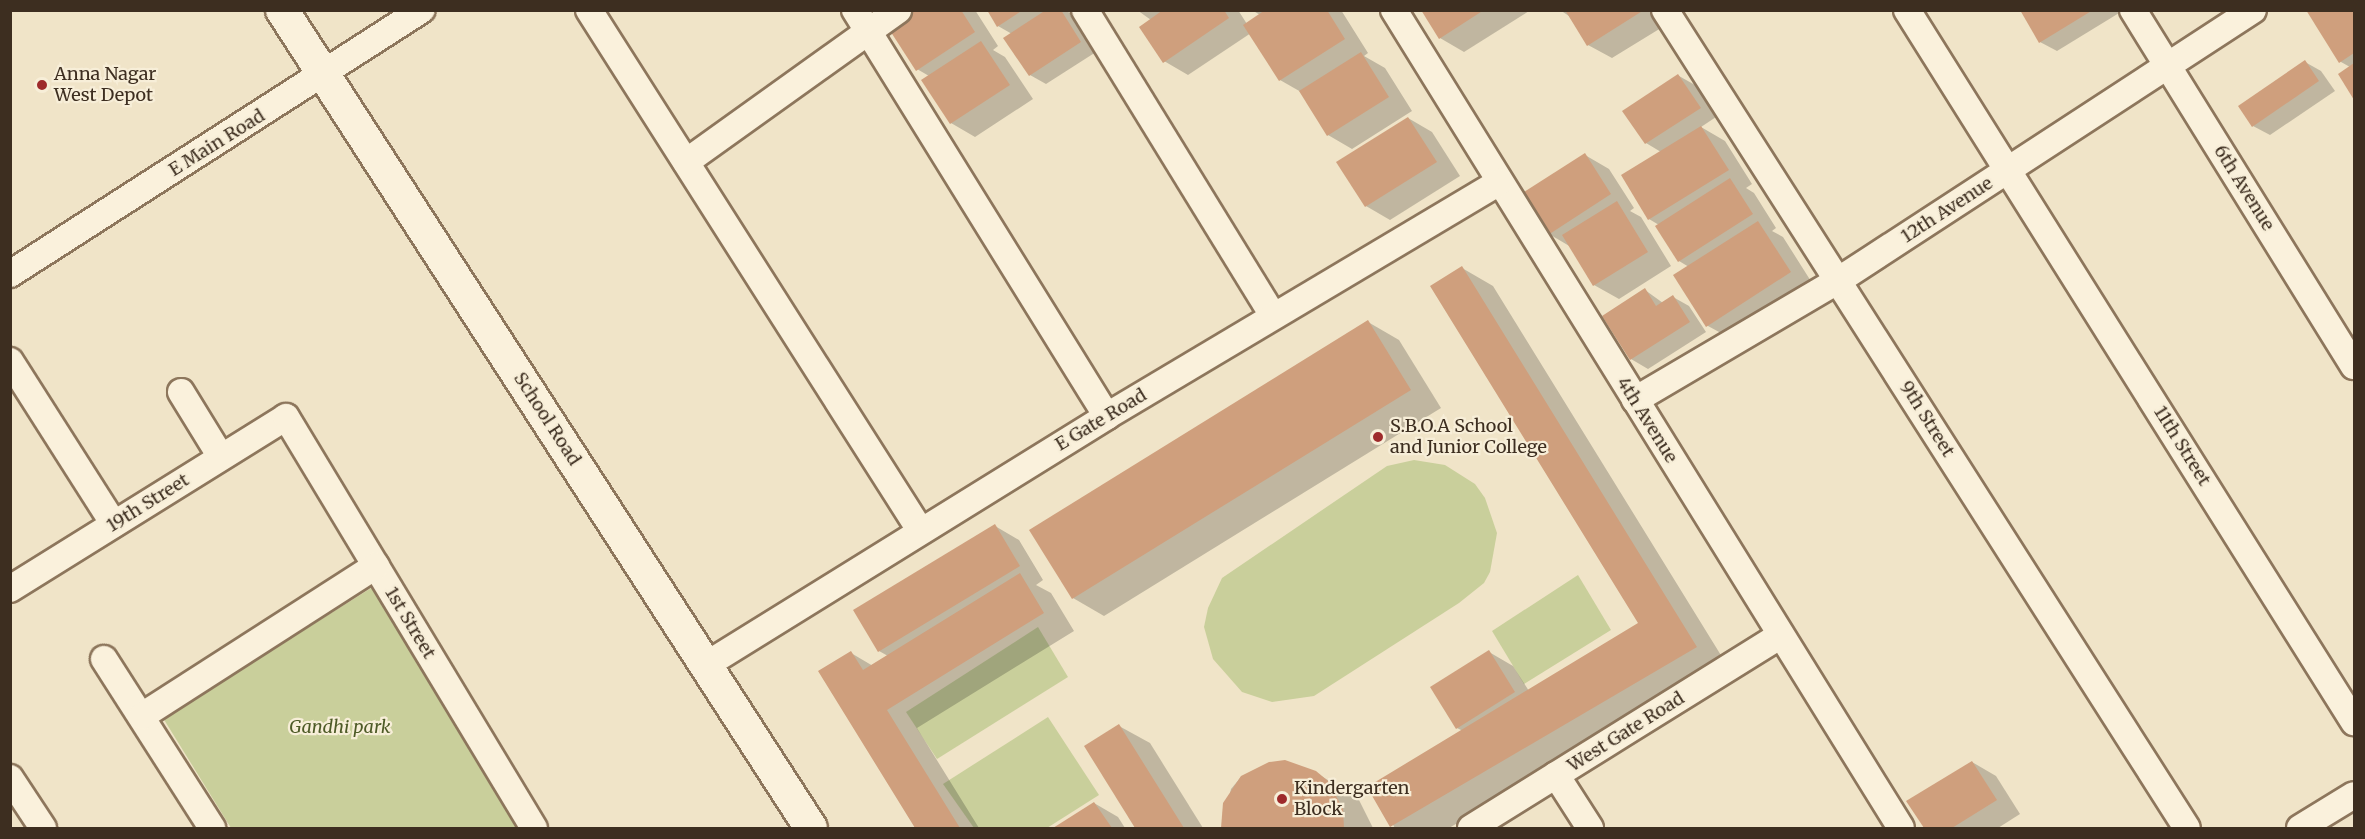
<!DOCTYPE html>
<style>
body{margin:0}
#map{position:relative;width:2365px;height:839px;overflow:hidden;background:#f0e4c8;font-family:Merriweather,serif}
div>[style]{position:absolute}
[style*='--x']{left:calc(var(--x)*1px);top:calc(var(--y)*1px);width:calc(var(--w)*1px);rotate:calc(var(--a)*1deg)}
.green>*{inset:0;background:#c9cf9b}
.shadow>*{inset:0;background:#0003}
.building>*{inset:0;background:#cf9f7d}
.roads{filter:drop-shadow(2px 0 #8d765c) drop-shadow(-2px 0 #8d765c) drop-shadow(0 2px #8d765c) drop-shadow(0 -2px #8d765c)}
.minor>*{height:26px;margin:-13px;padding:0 13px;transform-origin:13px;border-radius:13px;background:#faf1dc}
.tertiary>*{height:32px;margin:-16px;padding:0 16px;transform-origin:16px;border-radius:16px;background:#faf1dc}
.dots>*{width:16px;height:16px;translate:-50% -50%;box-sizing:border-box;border:3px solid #f7eed8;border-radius:50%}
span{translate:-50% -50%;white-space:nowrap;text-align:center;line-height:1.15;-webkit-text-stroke:4.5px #f7eed8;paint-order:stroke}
.poi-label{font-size:18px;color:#3d2e20}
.left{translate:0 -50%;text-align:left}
.street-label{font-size:18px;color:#3d2e20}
.park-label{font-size:18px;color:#4d5a26;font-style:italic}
.frame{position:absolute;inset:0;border:12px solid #3d2e20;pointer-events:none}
</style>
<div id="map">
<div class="green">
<div style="clip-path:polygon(1414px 460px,1445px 465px,1475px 484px,1485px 498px,1497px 533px,1490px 572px,1484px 583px,1459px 603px,1314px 696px,1272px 702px,1242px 692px,1213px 659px,1204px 627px,1208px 608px,1222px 578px,1387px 466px)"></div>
<div style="clip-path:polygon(1578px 575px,1611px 630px,1524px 684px,1492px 631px)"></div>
<div style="clip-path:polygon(376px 585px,519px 828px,231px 828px,163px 718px)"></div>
<div style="clip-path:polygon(1038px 627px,1068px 677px,937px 759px,906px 712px)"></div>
<div style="clip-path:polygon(1048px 717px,1099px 795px,1047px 828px,974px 828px,943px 784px)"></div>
</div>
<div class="shadow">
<div style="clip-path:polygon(914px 10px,975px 10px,998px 46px,993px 50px,1005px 57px,1033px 99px,975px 137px,951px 123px,929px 76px,917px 69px)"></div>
<div style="clip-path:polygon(989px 10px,1065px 10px,1073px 15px,1096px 52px,1046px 84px,1030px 75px,1012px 34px,998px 26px)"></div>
<div style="clip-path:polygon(1137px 10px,1238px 10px,1247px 24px,1260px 15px,1252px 10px,1341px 10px,1368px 53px,1364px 56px,1385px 68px,1412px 111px,1352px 149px,1328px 135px,1301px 92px,1280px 80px,1251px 33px,1188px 75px,1164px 61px,1151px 20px)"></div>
<div style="clip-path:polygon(1423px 10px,1528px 10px,1529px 11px,1464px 52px,1440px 38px)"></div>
<div style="clip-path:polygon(1560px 10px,1668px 10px,1674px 20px,1612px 58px,1588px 45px,1569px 16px)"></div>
<div style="clip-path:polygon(2022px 10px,2124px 10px,2057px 51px,2040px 42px)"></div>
<div style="clip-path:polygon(2309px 10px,2354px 10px,2354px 97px,2340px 74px,2350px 67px,2341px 62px)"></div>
<div style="clip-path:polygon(2305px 62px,2321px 71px,2335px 91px,2270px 135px,2253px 126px)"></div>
<div style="clip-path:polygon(1679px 76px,1695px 85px,1716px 117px,1701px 127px,1725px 141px,1752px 184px,1746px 188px,1754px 193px,1776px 228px,1772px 231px,1783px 237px,1814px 286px,1732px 339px,1708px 326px,1689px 267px,1679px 261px,1659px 225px,1649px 219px,1661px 152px,1646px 143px)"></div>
<div style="clip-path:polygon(1408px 118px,1432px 132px,1460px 176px,1390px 220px,1366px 206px)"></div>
<div style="clip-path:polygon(1585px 155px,1609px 169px,1634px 208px,1630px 211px,1641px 217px,1671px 266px,1619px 299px,1594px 285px,1571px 247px,1549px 234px)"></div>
<div style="clip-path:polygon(1462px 268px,1493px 286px,1727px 665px,1449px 828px,1395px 828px,1369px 787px,1463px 731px,1457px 728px,1489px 652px,1513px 666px,1529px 691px,1640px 624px)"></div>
<div style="clip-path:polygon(1645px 290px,1663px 303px,1673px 297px,1689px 306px,1706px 332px,1648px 369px,1631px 359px)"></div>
<div style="clip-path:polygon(1368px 322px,1399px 340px,1441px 408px,1104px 616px,1073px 598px,1031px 530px)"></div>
<div style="clip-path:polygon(995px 526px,1019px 540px,1043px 580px,1036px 585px,1051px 593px,1074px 631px,917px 728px,979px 828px,917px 828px,820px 672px,851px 653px,873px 666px,888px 656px,879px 651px)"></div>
<div style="clip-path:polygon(1119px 726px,1150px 743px,1203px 828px,1136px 828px,1086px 747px)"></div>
<div style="clip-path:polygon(1972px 762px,1996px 776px,2020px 814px,1998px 828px,1925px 828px,1908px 802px)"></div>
<div style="clip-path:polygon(1315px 772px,1359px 800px,1373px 828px,1222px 828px,1231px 789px,1241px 777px)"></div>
<div style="clip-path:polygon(1094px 803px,1118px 817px,1125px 828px,1055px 828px)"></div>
</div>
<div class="building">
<div style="clip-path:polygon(911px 10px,961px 10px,975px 32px,916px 71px,887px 26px)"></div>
<div style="clip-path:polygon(987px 10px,1023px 10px,997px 27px)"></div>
<div style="clip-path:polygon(1046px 10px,1061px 10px,1081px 42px,1029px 76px,1003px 38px)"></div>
<div style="clip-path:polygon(1163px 10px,1224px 10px,1229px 18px,1163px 63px,1139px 27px)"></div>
<div style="clip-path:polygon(1265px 10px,1327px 10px,1345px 39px,1279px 81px,1243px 25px)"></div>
<div style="clip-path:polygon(1421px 10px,1484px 10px,1439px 39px)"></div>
<div style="clip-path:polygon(1565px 10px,1644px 10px,1587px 46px)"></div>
<div style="clip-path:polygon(2020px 10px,2093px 10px,2039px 43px)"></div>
<div style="clip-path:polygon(2306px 10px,2354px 10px,2354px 53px,2339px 63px)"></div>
<div style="clip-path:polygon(981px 41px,1010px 85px,950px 124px,921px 80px)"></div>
<div style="clip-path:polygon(1361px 52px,1389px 97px,1327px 136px,1299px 91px)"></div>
<div style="clip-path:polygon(2305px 60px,2319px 81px,2252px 127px,2238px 106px)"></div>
<div style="clip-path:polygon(2354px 63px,2354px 100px,2338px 74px)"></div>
<div style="clip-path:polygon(1678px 74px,1701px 108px,1645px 144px,1622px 111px)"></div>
<div style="clip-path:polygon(1408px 117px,1437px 162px,1365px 207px,1336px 162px)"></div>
<div style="clip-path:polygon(1701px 126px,1729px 170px,1648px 220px,1621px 175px)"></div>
<div style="clip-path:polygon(1585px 153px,1611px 194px,1548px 235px,1521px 194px)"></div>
<div style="clip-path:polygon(1730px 178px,1753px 214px,1678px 262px,1655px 226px)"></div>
<div style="clip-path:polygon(1617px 201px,1648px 252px,1593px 286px,1562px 235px)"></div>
<div style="clip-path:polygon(1758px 221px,1791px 272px,1706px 327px,1673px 275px)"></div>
<div style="clip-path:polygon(1462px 266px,1697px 647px,1390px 827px,1367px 787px,1638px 623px,1430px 286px)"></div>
<div style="clip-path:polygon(1645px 288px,1656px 306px,1673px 295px,1690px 322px,1630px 360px,1602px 316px)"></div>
<div style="clip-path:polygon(1368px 320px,1411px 390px,1072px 599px,1029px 530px)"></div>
<div style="clip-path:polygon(995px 524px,1020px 566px,878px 652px,853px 610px)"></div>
<div style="clip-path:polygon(1020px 573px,1044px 613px,887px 710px,960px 828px,915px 828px,818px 671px,851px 651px,863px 670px)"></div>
<div style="clip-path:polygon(1489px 650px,1515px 692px,1456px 729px,1430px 687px)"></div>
<div style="clip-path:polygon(1119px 724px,1184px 828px,1135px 828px,1084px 746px)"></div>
<div style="clip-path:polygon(1285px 760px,1316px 771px,1328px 781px,1343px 809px,1344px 828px,1221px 828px,1223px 803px,1241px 776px,1269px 762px)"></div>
<div style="clip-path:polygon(1972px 761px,1997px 800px,1952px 828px,1924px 828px,1906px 801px)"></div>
<div style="clip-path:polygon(1094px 802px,1112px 828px,1053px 828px)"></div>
</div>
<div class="roads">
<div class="minor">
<div style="--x:589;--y:10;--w:616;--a:57.52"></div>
<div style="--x:855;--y:10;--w:478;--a:58.2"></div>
<div style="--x:1085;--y:10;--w:358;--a:58.4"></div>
<div style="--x:1394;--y:10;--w:962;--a:58.21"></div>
<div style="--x:1665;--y:10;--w:970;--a:57.46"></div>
<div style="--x:1907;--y:10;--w:841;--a:57.88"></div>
<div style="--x:2133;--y:10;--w:419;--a:58.2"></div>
<div style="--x:686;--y:162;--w:261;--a:-35.6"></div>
<div style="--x:10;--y:274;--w:489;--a:-32.7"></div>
<div style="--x:10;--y:361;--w:193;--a:57.5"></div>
<div style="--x:181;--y:392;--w:76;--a:58.4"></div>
<div style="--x:1635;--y:400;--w:237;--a:-30.5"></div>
<div style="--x:1839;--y:280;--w:494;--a:-33.1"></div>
<div style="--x:10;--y:589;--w:325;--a:-31.9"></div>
<div style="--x:286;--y:417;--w:480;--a:58.9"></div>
<div style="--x:104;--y:659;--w:201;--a:57.4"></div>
<div style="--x:706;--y:665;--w:472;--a:-31.8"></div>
<div style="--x:1107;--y:416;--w:457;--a:-30.8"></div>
<div style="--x:142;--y:716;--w:278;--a:-32.7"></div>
<div style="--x:1556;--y:775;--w:63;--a:57.3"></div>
<div style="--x:10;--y:778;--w:60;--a:56.6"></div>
<div style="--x:1471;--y:828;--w:365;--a:-31.9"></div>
<div style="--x:2300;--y:828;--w:63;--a:-31.4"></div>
</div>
<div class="tertiary">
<div style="--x:282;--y:10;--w:974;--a:57.11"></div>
</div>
</div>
<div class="dots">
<div style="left:42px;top:85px;background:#9e2a2b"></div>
<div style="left:1378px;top:437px;background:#9e2a2b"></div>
<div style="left:1282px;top:799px;background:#9e2a2b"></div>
</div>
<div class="poi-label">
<span class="left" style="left:54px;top:85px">Anna Nagar<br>West Depot</span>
<span class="left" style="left:1390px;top:437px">S.B.O.A School<br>and Junior College</span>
<span class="left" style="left:1294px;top:799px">Kindergarten<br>Block</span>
</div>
<div class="street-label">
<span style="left:217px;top:143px;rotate:-32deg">E Main Road</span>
<span style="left:2244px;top:188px;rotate:58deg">6th Avenue</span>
<span style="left:1947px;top:210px;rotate:-33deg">12th Avenue</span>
<span style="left:547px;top:419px;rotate:57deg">School Road</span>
<span style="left:1927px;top:419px;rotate:58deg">9th Street</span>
<span style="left:1101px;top:420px;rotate:-31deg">E Gate Road</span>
<span style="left:1647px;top:420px;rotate:58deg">4th Avenue</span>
<span style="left:2182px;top:446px;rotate:58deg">11th Street</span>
<span style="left:148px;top:503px;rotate:-32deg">19th Street</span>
<span style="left:410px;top:623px;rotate:59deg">1st Street</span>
<span style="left:1626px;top:732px;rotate:-32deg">West Gate Road</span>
</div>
<div class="park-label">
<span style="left:340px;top:727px">Gandhi park</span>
</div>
<div class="frame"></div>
</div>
